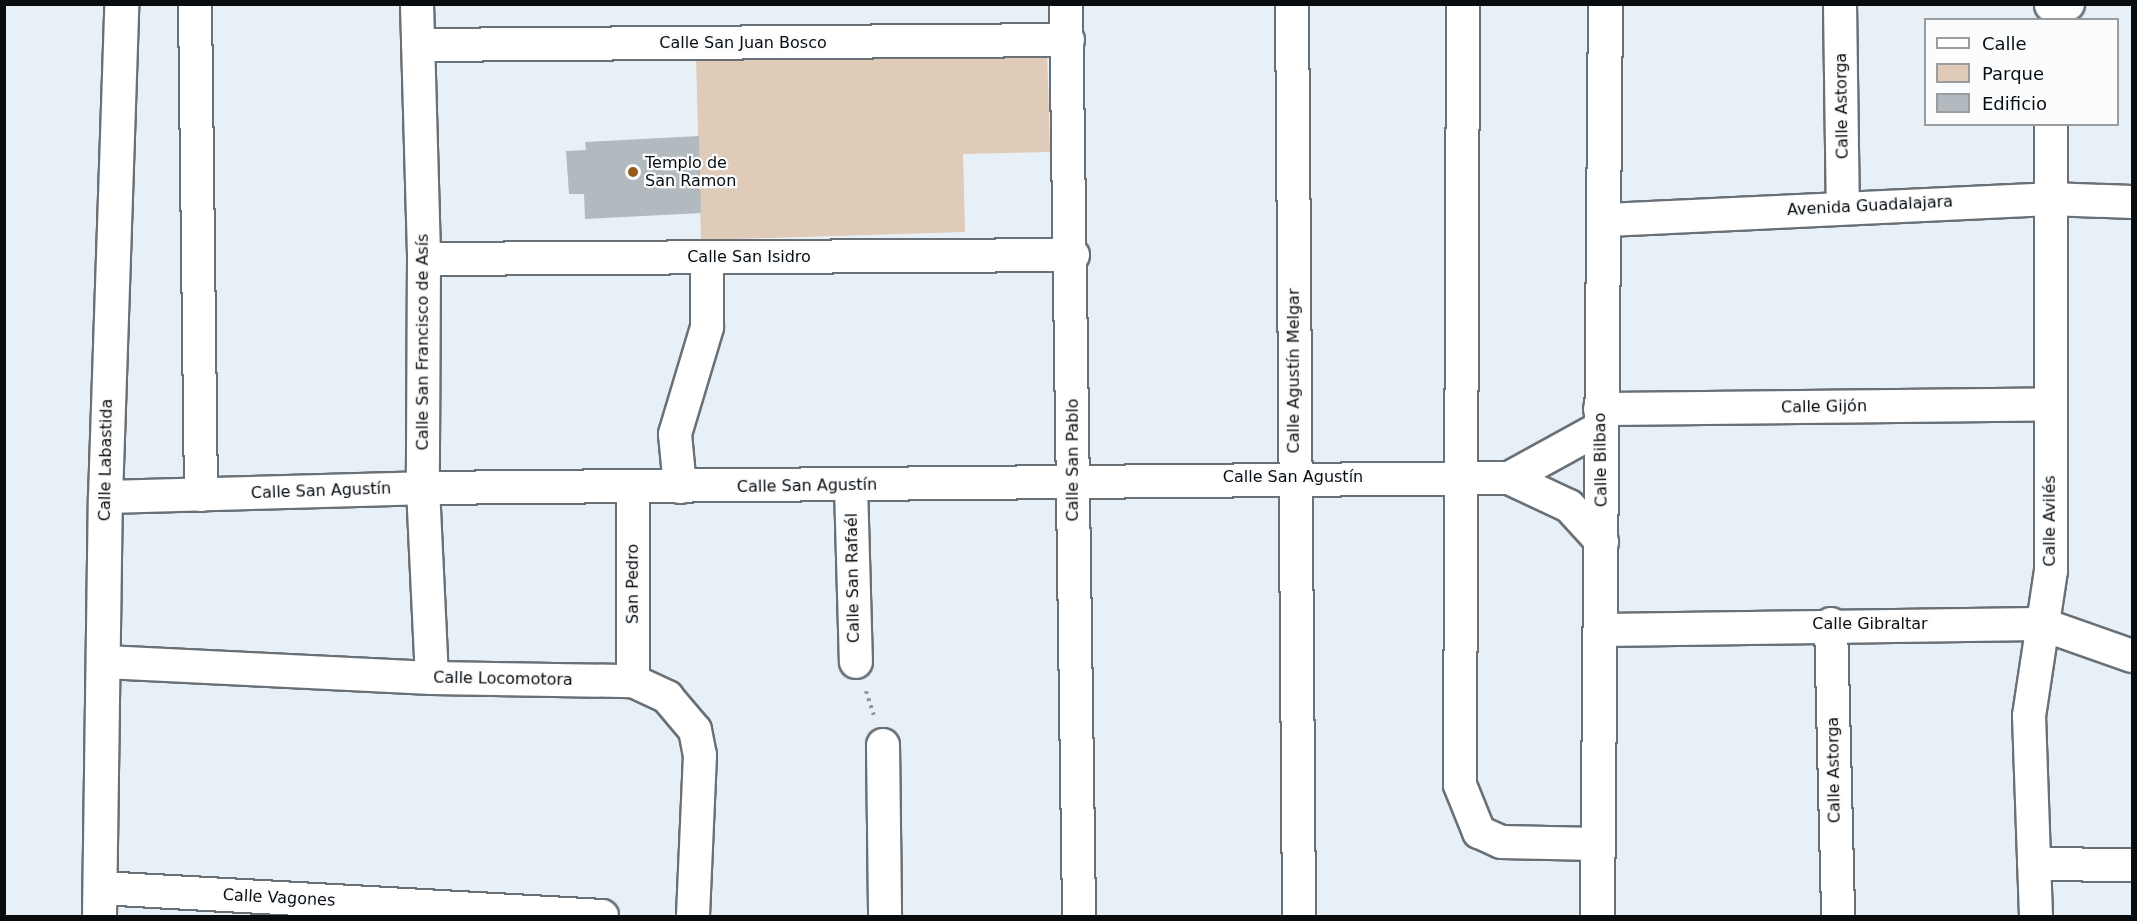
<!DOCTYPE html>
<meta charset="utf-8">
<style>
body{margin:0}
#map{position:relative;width:2137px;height:921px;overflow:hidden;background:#e8f0f7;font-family:"DejaVu Sans",sans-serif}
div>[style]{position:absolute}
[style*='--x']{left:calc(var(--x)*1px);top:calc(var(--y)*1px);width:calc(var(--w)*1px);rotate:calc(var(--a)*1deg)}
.green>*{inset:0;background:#e0cab8}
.building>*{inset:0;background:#b2bac0}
.path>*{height:4px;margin-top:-2px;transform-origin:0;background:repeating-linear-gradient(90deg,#90969b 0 3px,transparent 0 7.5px)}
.roads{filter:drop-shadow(2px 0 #697076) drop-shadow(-2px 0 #697076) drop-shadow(0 2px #697076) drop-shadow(0 -2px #697076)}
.minor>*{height:32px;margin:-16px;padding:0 16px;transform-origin:16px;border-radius:16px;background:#fff}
.tertiary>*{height:33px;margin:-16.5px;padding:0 16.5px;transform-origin:16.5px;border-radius:16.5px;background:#fff}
.dots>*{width:16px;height:16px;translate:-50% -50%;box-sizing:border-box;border:3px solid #fbfcfe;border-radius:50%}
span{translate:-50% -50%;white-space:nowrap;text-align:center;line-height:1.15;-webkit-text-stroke:4.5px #fbfcfe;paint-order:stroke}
.street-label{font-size:16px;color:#0a0d0f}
.poi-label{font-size:16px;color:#0a0d0f}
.left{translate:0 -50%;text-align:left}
.frame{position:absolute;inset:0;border:6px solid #0a0d0f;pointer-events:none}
.legend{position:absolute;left:1924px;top:18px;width:195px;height:108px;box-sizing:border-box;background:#fbfcfe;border:2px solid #9b9c9e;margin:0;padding:8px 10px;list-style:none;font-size:18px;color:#0a0d0f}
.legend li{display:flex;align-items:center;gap:12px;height:30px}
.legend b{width:30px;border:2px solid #9b9c9e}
</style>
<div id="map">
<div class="green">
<div style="clip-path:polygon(1047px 48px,1050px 152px,963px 154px,965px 232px,701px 240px,696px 58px)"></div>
</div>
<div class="building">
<div style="clip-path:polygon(699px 136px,701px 213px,585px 219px,584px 194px,569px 194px,566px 151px,586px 150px,585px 142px)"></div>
</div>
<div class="path">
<div style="--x:866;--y:691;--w:25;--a:72"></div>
</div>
<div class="roads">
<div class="minor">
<div style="--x:195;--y:4;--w:491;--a:89.3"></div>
<div style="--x:417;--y:4;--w:255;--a:88.4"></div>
<div style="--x:424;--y:259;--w:229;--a:90.3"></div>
<div style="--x:423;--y:488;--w:190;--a:87.3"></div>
<div style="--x:1066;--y:4;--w:912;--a:89.18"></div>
<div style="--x:1292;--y:4;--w:912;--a:89.56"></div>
<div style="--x:1463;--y:4;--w:781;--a:90.22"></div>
<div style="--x:1460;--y:785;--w:51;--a:68"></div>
<div style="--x:1479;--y:832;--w:24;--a:24"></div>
<div style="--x:1501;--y:842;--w:96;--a:1.2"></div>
<div style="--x:1840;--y:4;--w:203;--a:89.2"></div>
<div style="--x:2051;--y:5;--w:17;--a:-3"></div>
<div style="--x:418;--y:45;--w:650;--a:-0.44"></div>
<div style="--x:1607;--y:220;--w:443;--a:-2.7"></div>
<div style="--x:2050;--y:199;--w:82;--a:2.1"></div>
<div style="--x:424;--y:259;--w:649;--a:-0.35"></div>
<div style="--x:1600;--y:409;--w:449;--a:-0.6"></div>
<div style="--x:1509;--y:478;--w:104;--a:-28.8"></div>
<div style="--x:851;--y:486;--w:176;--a:88.4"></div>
<div style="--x:680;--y:487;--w:53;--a:-95.4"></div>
<div style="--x:675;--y:434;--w:112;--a:-73.3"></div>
<div style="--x:707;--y:327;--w:70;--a:-90"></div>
<div style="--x:105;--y:497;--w:318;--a:-1.6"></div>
<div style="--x:423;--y:488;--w:1086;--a:-0.53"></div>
<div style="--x:1509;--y:478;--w:66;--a:25"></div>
<div style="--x:1569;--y:506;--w:49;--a:47.5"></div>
<div style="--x:1831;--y:624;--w:292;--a:88.6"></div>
<div style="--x:1602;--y:630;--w:439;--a:-0.8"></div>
<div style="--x:2041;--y:624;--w:96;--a:19.4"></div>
<div style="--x:105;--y:662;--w:327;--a:2.8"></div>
<div style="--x:432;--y:678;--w:201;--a:0.9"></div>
<div style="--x:633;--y:681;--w:38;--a:25"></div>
<div style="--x:667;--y:697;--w:43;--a:49.7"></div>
<div style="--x:695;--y:730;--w:25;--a:79"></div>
<div style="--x:700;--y:755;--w:161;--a:92.5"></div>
<div style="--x:633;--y:681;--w:193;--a:-90"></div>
<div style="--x:883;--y:745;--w:171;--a:89.3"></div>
<div style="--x:2034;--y:864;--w:98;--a:0.6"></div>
<div style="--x:100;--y:888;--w:503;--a:3.19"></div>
<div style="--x:2036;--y:916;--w:200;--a:-92"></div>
<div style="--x:2029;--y:716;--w:147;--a:-81.4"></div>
<div style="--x:2051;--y:571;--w:447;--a:-90"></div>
</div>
<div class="tertiary">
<div style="--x:99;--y:916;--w:419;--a:-89.2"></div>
<div style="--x:105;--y:497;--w:493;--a:-88.1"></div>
<div style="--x:1597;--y:916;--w:912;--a:-89.5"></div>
</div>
</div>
<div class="dots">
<div style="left:633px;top:172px;background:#965c1b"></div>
</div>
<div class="street-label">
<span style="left:743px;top:43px">Calle San Juan Bosco</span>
<span style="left:1842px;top:106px;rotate:-91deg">Calle Astorga</span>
<span style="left:1870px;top:206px;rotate:-3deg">Avenida Guadalajara</span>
<span style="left:749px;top:257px">Calle San Isidro</span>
<span style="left:423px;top:342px;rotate:-90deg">Calle San Francisco de Asís</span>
<span style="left:1294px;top:371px;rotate:-90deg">Calle Agustín Melgar</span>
<span style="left:1824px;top:407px;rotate:-1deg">Calle Gijón</span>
<span style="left:106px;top:460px;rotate:-89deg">Calle Labastida</span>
<span style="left:1073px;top:460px;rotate:-90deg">Calle San Pablo</span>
<span style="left:1601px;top:460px;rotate:-91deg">Calle Bilbao</span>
<span style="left:1293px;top:477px">Calle San Agustín</span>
<span style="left:807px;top:486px;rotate:-1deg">Calle San Agustín</span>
<span style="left:321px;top:491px;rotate:-2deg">Calle San Agustín</span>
<span style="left:2050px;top:521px;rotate:-90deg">Calle Avilés</span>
<span style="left:853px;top:578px;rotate:-91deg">Calle San Rafaél</span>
<span style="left:633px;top:584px;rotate:-90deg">San Pedro</span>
<span style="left:1870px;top:624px">Calle Gibraltar</span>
<span style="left:503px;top:679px;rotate:1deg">Calle Locomotora</span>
<span style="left:1834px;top:770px;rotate:-91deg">Calle Astorga</span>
<span style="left:279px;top:898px;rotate:3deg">Calle Vagones</span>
</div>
<div class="poi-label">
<span class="left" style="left:645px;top:172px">Templo de<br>San Ramon</span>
</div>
<div class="frame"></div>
<ul class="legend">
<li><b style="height:8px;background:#fff"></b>Calle</li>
<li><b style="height:16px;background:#e0cab8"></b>Parque</li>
<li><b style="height:16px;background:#b2bac0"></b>Edificio</li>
</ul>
</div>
